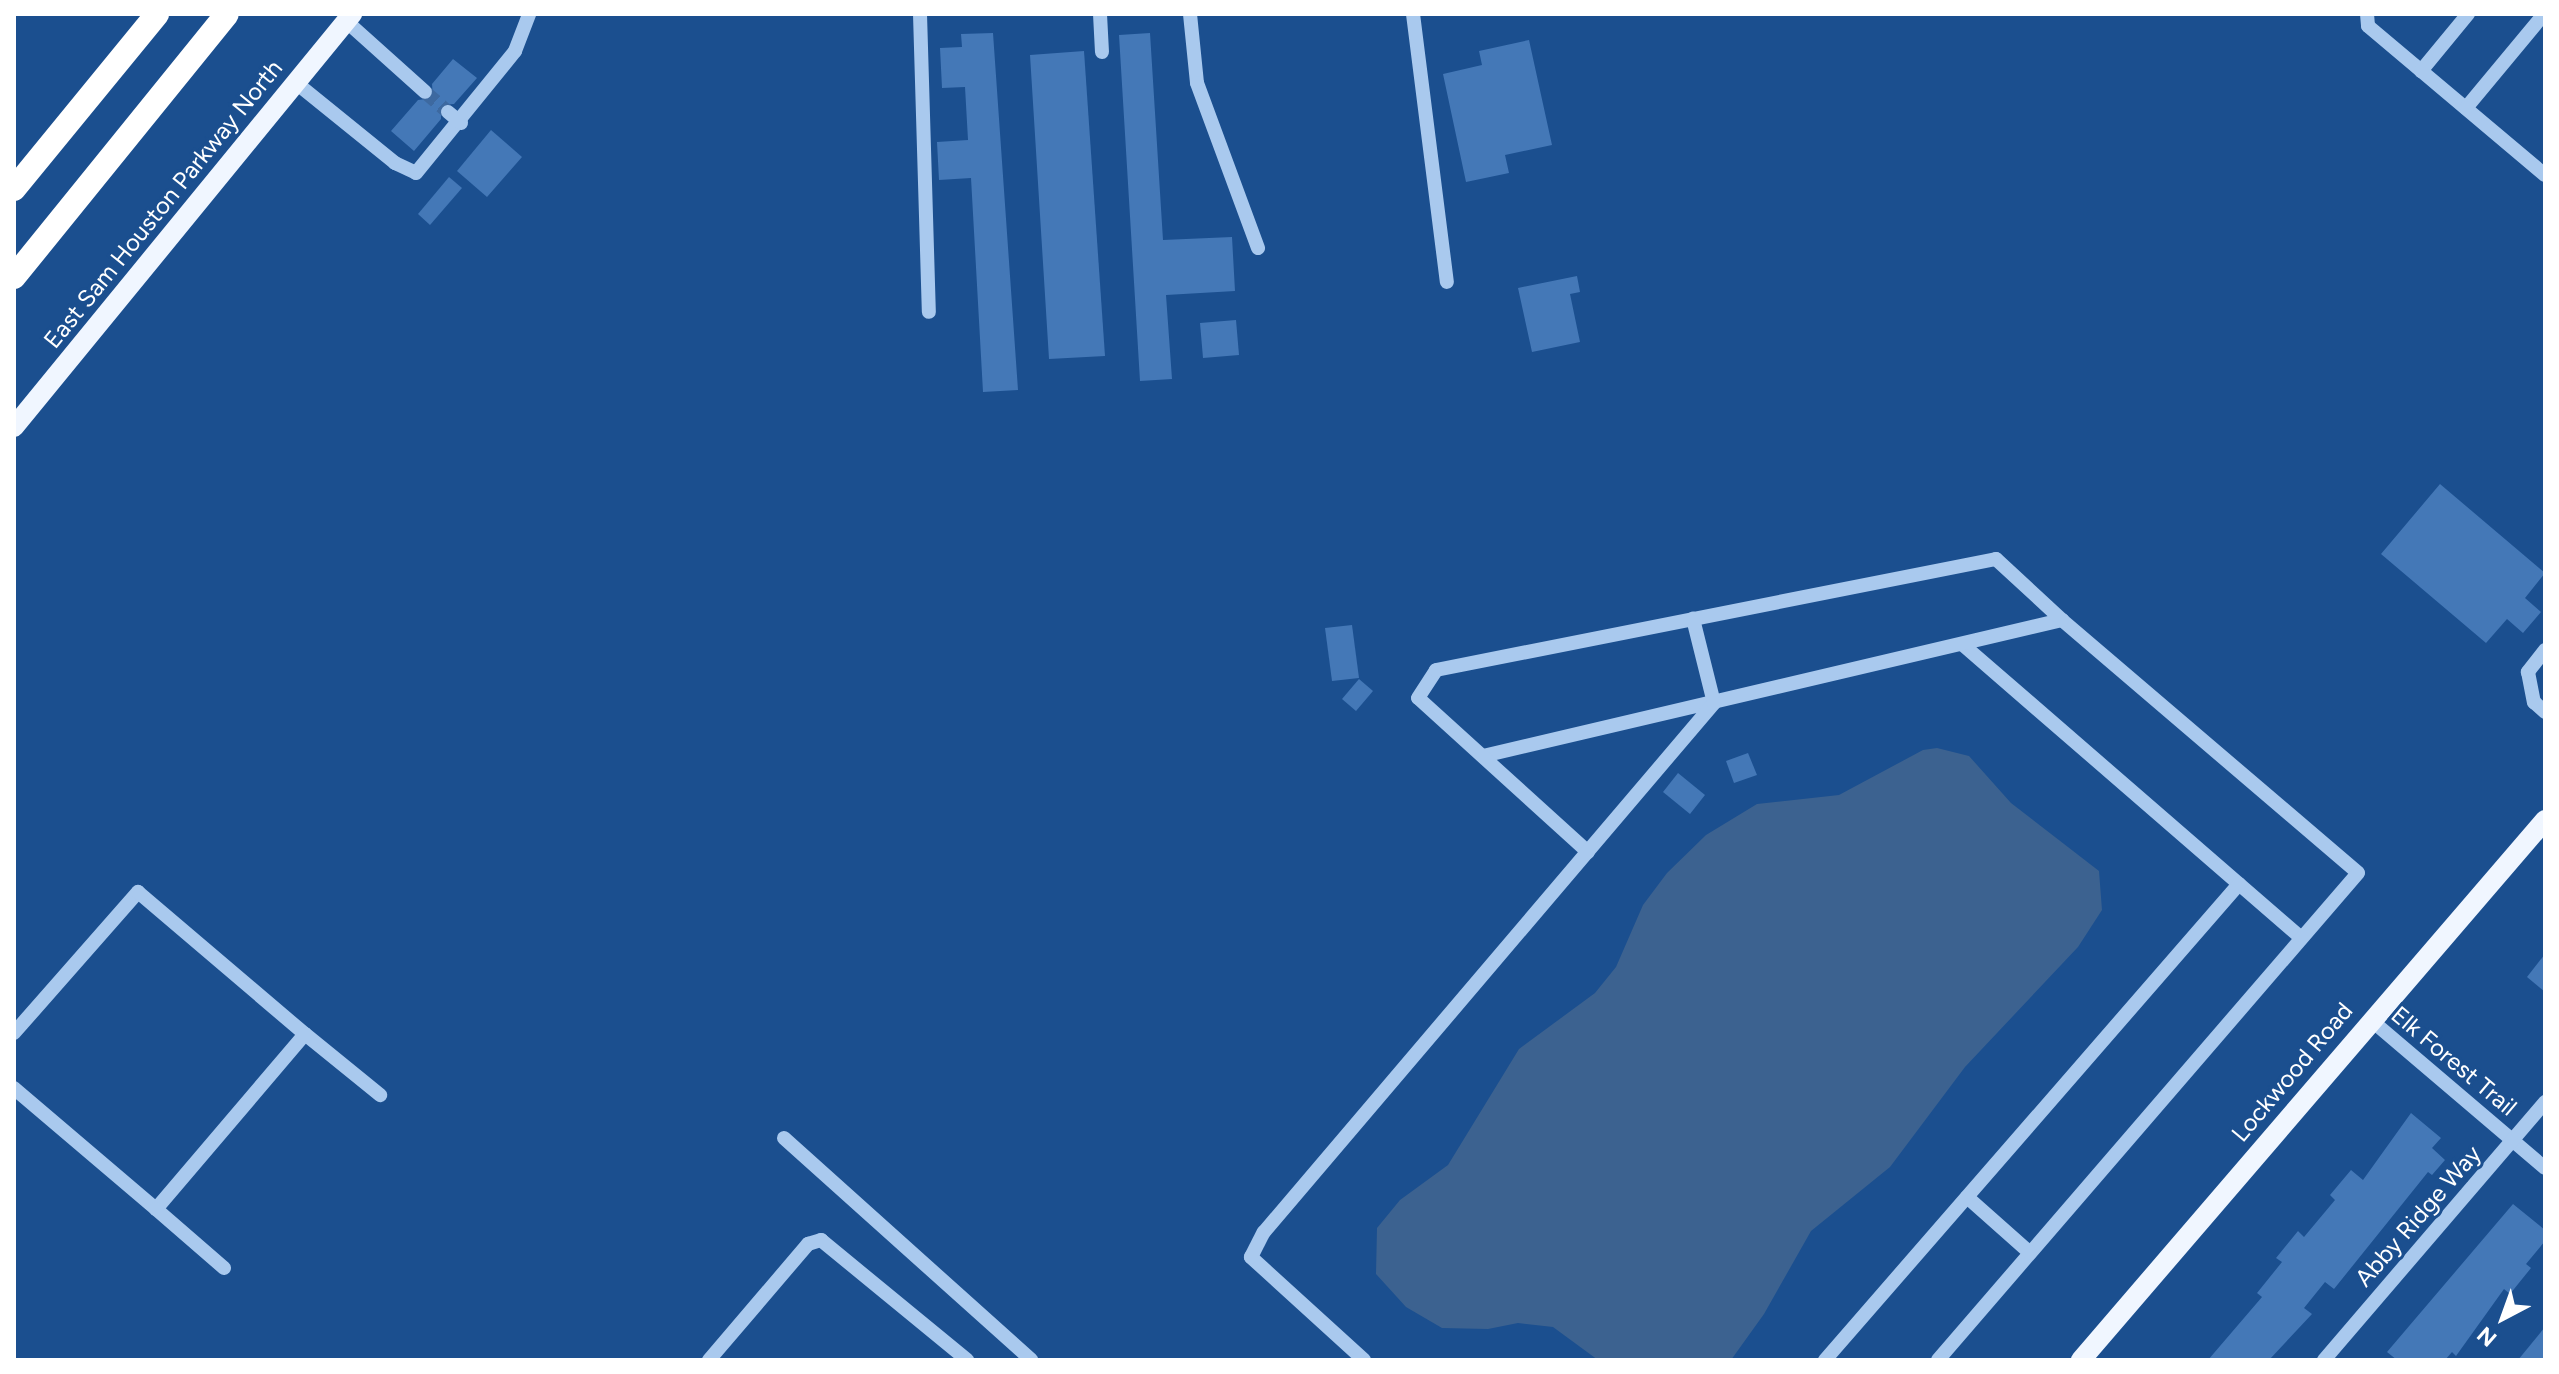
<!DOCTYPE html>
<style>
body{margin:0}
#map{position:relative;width:2559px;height:1374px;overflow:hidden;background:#1b4f8f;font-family:Figtree,sans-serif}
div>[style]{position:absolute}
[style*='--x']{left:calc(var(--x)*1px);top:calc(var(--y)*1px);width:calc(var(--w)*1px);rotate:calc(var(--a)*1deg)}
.water>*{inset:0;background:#3c6290}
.building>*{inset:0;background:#4478b7}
.minor-tunnel>*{height:14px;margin-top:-7px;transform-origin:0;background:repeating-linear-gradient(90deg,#3d69a0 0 14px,transparent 0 21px)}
.minor>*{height:14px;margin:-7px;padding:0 7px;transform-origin:7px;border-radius:7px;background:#a9c9ee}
.major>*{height:20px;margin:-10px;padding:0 10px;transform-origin:10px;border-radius:10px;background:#f0f6ff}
.highway>*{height:24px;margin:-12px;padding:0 12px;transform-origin:12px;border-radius:12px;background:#fff}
span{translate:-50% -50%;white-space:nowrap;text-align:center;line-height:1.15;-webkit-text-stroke:6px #1b4f8f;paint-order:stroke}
.street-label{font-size:24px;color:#fff}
.frame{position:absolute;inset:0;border:16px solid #fff;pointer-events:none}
.north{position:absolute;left:2463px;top:1278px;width:80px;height:80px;-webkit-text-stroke:6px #1b4f8f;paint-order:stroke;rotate:221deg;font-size:22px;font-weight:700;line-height:32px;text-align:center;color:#fff}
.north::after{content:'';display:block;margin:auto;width:28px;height:36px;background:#fff;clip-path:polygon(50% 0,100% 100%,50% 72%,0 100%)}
</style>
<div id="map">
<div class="water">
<div style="clip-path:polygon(1937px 748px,1969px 756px,2011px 803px,2099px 871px,2102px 910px,2078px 947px,1965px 1067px,1890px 1167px,1811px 1231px,1764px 1314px,1731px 1360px,1598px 1360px,1553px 1327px,1518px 1323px,1488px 1329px,1442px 1328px,1406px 1307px,1376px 1274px,1377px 1228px,1400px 1200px,1448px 1165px,1519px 1049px,1595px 993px,1616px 967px,1643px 905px,1667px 873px,1706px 835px,1757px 804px,1839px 795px,1923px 750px)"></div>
</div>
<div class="building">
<div style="clip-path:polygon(993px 33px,1018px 390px,983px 392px,971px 178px,939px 180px,937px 142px,968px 140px,965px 87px,942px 88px,940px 48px,962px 47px,961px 34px)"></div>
<div style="clip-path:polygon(1150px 33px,1163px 240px,1232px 237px,1235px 291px,1166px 295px,1172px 379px,1140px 381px,1119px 35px)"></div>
<div style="clip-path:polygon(1529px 40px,1552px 145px,1505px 155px,1509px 173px,1466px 182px,1443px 74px,1482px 65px,1479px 51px)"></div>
<div style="clip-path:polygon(1084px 51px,1105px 356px,1049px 359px,1030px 55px)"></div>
<div style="clip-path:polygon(453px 59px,477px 78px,454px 104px,441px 105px,441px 119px,414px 151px,391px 131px,418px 100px,433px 98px,432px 84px)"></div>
<div style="clip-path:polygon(491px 130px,522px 157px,487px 197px,457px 171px)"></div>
<div style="clip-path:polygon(449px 177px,462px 188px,430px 225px,418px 214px)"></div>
<div style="clip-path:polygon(1577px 276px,1580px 292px,1570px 294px,1580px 342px,1532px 352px,1518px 288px)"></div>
<div style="clip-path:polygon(1236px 320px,1239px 355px,1203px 358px,1200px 323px)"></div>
<div style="clip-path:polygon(2440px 484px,2545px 573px,2525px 598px,2541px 612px,2523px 633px,2507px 619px,2486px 643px,2381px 554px)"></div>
<div style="clip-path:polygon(1352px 625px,1359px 678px,1332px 681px,1325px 628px)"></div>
<div style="clip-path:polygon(1359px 679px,1373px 691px,1356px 711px,1342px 699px)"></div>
<div style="clip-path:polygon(1748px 753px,1757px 775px,1734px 783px,1726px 761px)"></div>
<div style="clip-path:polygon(1678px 773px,1705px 795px,1690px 814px,1663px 792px)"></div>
<div style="clip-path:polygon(2545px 954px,2545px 992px,2527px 977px)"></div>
<div style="clip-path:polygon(2411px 1113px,2441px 1138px,2432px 1148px,2445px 1160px,2432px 1175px,2428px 1172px,2334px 1289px,2325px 1282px,2304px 1308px,2312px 1314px,2269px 1360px,2208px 1360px,2262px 1297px,2257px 1293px,2282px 1262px,2276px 1258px,2298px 1231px,2304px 1237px,2335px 1200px,2330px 1195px,2351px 1170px,2363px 1180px)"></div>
<div style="clip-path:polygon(2513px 1204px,2545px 1230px,2545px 1241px,2526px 1264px,2531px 1268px,2510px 1294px,2504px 1289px,2456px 1356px,2452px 1352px,2445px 1360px,2397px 1360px,2387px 1352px)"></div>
<div style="clip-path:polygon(2545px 1327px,2545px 1360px,2518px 1360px)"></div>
</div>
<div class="minor-tunnel">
<div style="--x:425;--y:92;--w:30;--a:41"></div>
</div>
<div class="minor">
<div style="--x:920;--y:14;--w:298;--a:88.3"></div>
<div style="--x:1100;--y:14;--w:38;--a:87"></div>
<div style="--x:1190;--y:14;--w:69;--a:84.2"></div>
<div style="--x:1197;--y:83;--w:176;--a:69.7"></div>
<div style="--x:1413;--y:14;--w:270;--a:82.8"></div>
<div style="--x:2367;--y:14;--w:12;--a:85"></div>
<div style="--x:2368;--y:26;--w:231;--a:40.1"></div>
<div style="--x:346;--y:21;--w:106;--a:41.9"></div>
<div style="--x:2421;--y:71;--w:74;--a:-50.5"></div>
<div style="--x:295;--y:82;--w:129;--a:39"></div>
<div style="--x:395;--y:163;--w:23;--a:25"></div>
<div style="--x:416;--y:173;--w:157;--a:-50.9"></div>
<div style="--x:515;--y:51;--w:40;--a:-69"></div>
<div style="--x:2466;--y:108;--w:122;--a:-50.3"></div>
<div style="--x:448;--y:112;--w:17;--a:40"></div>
<div style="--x:1962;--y:644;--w:449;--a:40.9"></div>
<div style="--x:2545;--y:650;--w:28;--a:128"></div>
<div style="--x:2528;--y:672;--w:31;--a:79"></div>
<div style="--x:2534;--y:702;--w:15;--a:42"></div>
<div style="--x:1483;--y:756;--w:595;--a:-13.22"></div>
<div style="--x:2062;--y:620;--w:389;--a:40.5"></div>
<div style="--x:2358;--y:873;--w:643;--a:130.78"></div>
<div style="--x:1588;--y:852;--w:229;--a:-137.8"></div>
<div style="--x:1418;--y:698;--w:33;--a:-57"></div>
<div style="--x:1436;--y:670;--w:571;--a:-11.21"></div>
<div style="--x:1996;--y:559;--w:90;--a:42.7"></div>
<div style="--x:2371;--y:1020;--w:228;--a:40.4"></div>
<div style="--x:14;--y:1033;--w:188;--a:-48.7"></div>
<div style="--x:138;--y:892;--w:219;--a:40.4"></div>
<div style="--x:305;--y:1034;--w:230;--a:130.4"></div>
<div style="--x:156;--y:1209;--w:187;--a:-139.6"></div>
<div style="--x:305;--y:1034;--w:97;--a:39.1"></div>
<div style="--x:784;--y:1138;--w:332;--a:41.9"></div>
<div style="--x:1967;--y:1197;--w:84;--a:41.6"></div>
<div style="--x:156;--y:1209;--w:90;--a:40.9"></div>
<div style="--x:709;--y:1360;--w:153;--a:-49.5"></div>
<div style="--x:808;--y:1244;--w:14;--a:-17"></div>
<div style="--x:821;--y:1240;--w:189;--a:39.4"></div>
<div style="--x:1364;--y:1360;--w:153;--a:-137.7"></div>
<div style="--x:1251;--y:1257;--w:28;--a:-63"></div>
<div style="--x:1264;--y:1232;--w:695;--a:-49.61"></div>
<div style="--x:1714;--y:703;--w:87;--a:-104"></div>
<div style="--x:1825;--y:1360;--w:631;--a:-48.98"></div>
<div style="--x:2324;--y:1360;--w:340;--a:-49.4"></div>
</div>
<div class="major">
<div style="--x:14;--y:427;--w:534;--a:-50.7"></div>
<div style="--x:2081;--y:1360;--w:712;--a:-49.33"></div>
</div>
<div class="highway">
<div style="--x:14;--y:189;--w:226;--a:-50.7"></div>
<div style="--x:14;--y:277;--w:338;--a:-51"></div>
</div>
<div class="street-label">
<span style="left:163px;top:204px;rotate:-51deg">East Sam Houston Parkway North</span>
<span style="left:2454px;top:1061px;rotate:40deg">Elk Forest Trail</span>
<span style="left:2292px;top:1072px;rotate:-50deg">Lockwood Road</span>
<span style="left:2418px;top:1216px;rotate:-49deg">Abby Ridge Way</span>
</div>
<div class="frame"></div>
<div class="north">N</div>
</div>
